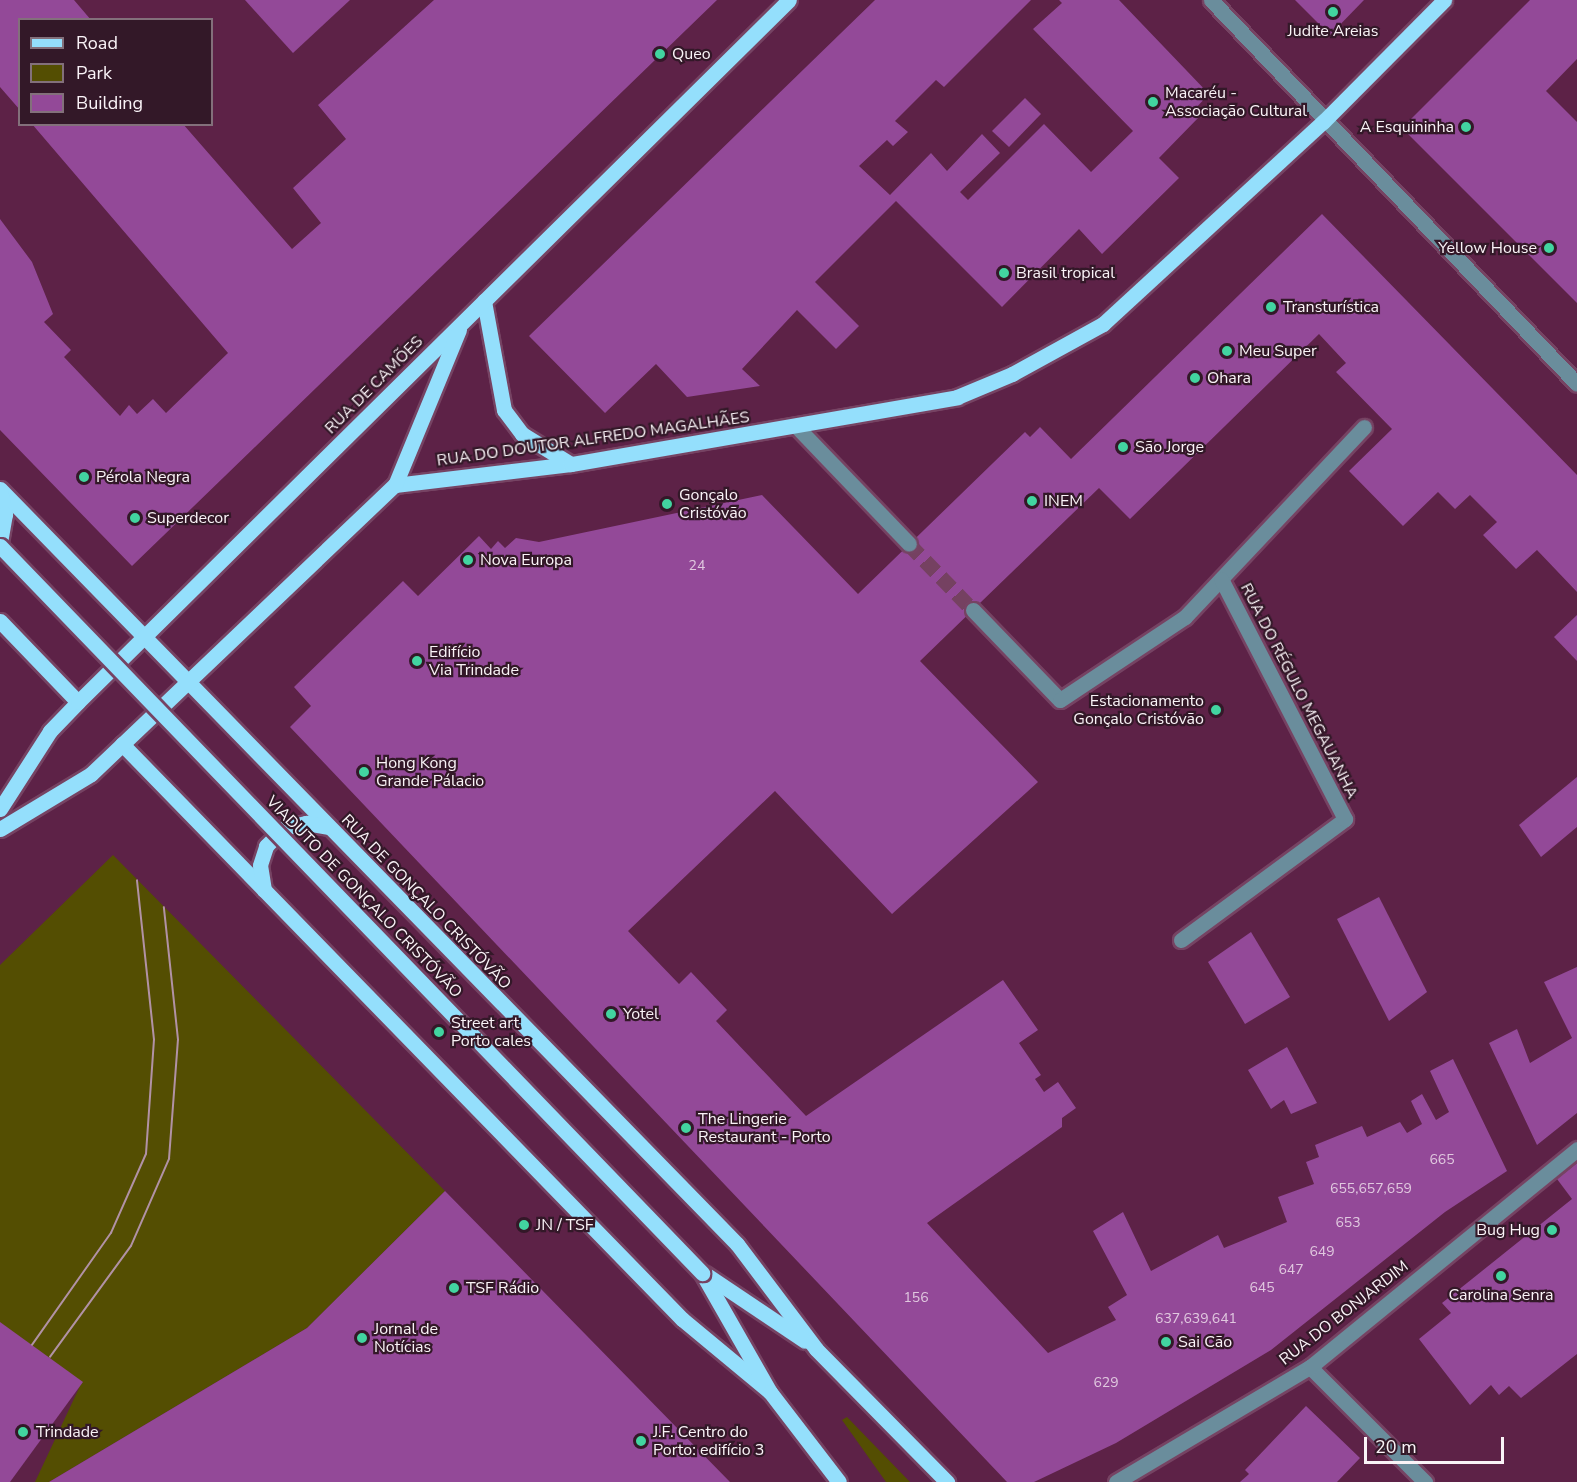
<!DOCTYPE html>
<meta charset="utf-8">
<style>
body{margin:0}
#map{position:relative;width:1577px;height:1482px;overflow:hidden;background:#5d2247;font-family:"Nunito Sans",sans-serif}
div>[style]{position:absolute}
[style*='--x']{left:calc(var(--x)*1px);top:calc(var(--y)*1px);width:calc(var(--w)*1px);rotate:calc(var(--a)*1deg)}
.green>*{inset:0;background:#544e02}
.building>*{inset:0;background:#934998}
.minor-tunnel>*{height:15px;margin-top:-7.5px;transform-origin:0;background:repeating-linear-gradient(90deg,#754161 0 15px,transparent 0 23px)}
.roads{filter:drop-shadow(2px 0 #764363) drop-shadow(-2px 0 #764363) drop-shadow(0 2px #764363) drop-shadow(0 -2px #764363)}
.minor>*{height:15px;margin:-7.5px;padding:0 7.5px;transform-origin:7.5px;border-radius:7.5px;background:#6a8d9c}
.major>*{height:15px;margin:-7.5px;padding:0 7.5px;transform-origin:7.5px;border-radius:7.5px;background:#94dffc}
.tram>*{height:1.5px;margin:-0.75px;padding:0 0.75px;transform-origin:0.75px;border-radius:0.75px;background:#b192a5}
.bridges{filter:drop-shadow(2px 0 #764363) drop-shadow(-2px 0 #764363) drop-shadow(0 2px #764363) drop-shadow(0 -2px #764363)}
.major-bridge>*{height:15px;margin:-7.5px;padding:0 7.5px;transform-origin:7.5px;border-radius:7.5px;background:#94dffc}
.dots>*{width:16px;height:16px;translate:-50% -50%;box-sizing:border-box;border:3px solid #331828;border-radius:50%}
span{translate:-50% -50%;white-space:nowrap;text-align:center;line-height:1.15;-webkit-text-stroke:4.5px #331828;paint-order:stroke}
.number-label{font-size:14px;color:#e0c8df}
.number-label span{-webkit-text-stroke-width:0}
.poi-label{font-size:16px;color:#faf3f7}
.left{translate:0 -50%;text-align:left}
.right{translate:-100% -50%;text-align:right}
.street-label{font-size:16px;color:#faf3f7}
.legend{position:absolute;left:18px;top:18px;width:195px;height:108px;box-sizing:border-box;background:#331828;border:2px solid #83707b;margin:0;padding:8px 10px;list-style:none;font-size:18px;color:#faf3f7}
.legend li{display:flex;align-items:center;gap:12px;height:30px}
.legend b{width:30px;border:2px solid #83707b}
.scale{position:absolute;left:1364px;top:1437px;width:140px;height:27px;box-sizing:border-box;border:3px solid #faf3f7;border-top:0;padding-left:8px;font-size:18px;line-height:21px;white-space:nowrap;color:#faf3f7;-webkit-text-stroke:4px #331828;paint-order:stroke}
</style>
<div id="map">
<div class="green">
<div style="clip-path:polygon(113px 855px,445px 1191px,307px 1328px,49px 1482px,35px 1482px,80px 1386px,0 1482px,0 965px)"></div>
<div style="clip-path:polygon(847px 1417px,910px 1482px,886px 1482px,842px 1420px)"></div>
</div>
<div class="building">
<div style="clip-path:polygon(0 0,74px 0,91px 20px,20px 20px,20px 110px,0 87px)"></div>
<div style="clip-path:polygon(245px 0,350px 0,293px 53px)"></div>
<div style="clip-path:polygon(434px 0,717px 0,132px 566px,0 430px,0 219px,32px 262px,53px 314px,44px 322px,71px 350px,64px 357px,120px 416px,129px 405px,137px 414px,153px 399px,166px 413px,228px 353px,32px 124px,183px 124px,292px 249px,321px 223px,293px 188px,346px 139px,318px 105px)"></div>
<div style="clip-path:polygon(875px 0,1031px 0,944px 87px,936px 80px,895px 121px,908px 132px,893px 146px,887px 140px,859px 166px,890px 195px,931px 153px,947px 171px,982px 134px,1000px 153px,960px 192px,968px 200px,1044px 124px,1091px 172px,1133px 131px,1033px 29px,1062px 3px,1059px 0,1119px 0,1209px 94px,1193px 111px,1199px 117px,1159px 158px,1179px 178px,1102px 254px,1079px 229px,1002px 307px,896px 201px,815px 282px,859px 326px,836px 349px,797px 310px,742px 369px,760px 386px,687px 397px,656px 364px,605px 413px,529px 336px)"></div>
<div style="clip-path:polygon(1295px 0,1364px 0,1330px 35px)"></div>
<div style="clip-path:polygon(1530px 0,1577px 0,1577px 59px,1546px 91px,1577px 122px,1577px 303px,1402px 128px)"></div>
<div style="clip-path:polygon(1025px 98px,1041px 114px,1009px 147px,992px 131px)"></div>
<div style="clip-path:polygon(1322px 214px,1577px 475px,1577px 592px,1537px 550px,1516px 569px,1483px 535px,1497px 522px,1470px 495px,1455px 509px,1438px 492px,1403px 526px,1349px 471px,1392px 429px,1336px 372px,1346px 363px,1319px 334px,1130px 519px,1099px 488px,920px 661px,1038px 782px,892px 914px,775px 791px,628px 931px,679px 984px,691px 972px,727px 1010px,716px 1021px,806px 1116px,1003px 980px,1038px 1030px,1019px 1043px,1041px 1075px,1035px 1079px,1044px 1092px,1058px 1082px,1076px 1108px,1062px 1118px,1062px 1127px,927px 1223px,1048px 1353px,1116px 1320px,1108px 1307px,1127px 1295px,1093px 1231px,1123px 1212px,1151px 1271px,1218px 1235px,1224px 1248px,1287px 1222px,1278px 1197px,1314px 1184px,1306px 1162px,1319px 1157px,1315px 1145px,1362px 1126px,1367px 1137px,1400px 1122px,1407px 1133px,1422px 1124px,1411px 1101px,1422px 1094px,1436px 1120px,1449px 1112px,1430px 1071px,1453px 1059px,1507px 1171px,1445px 1212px,1271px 1350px,1116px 1443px,1034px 1482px,1007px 1482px,290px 727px,311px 706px,294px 687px,403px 581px,418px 596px,479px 536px,491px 549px,498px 541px,505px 548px,516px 538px,539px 542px,762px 495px,858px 594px,1025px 432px,1030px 437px,1040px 427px,1071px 459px)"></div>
<div style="clip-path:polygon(1577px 615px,1577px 661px,1554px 637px)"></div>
<div style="clip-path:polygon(1577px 777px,1577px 827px,1541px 857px,1519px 825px)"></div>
<div style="clip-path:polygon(1379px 897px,1427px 992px,1389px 1021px,1337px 919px)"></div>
<div style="clip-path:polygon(1251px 932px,1290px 997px,1245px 1024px,1208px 962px)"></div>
<div style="clip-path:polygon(1577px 967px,1577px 1113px,1537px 1145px,1489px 1043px,1517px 1029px,1530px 1063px,1572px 1038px,1544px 982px)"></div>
<div style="clip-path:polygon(1287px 1047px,1317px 1103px,1291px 1114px,1284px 1100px,1271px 1109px,1248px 1070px)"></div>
<div style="clip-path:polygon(1577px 1163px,1577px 1354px,1521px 1398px,1509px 1386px,1499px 1395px,1491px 1385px,1470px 1405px,1419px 1339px,1451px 1313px,1442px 1303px,1572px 1199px,1557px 1179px)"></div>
<div style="clip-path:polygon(445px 1191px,730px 1482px,49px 1482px,307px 1328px)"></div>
<div style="clip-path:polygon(0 1322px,83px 1382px,10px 1482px,0 1482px)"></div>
<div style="clip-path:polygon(1306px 1406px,1360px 1458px,1337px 1482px,1240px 1482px,1249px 1474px,1245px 1470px)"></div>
</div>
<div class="minor-tunnel">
<div style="--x:909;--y:544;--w:92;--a:45.9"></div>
</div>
<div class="roads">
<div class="minor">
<div style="--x:1211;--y:0;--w:530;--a:46.37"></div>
<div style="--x:796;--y:426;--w:163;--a:46.2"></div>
<div style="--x:973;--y:610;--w:125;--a:46"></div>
<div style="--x:1060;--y:700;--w:150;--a:-33.6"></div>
<div style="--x:1185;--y:617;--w:261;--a:-46.7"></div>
<div style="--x:1181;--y:940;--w:204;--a:-36.4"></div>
<div style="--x:1345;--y:819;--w:270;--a:-117.3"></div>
<div style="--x:1310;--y:1367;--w:163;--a:45"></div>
<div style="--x:1116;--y:1482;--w:226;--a:-30.7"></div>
<div style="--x:1310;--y:1367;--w:345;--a:-39.2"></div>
</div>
<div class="major">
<div style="--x:484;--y:301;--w:111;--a:79.6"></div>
<div style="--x:504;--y:410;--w:30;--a:53"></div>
<div style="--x:522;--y:434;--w:57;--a:31.5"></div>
<div style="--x:395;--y:485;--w:177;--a:-6.8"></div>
<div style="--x:571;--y:464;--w:392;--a:-9.8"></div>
<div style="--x:957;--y:397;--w:60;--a:-22.7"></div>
<div style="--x:1012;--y:374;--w:104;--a:-28.8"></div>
<div style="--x:1103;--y:324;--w:299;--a:-42.6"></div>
<div style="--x:1323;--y:122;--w:172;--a:-45.2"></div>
<div style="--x:0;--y:489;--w:1055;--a:45.69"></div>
<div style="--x:737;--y:1244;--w:131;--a:53"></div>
<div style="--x:816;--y:1349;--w:187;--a:45.4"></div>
<div style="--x:0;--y:490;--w:25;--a:78"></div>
<div style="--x:5;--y:514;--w:27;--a:100"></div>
<div style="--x:0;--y:621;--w:112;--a:46.1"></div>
<div style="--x:122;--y:744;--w:803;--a:45.76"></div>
<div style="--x:682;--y:1319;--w:114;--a:39.7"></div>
<div style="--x:0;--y:809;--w:93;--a:-57.3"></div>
<div style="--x:50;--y:731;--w:40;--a:-46"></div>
<div style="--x:78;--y:702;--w:999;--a:-44.64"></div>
<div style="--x:0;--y:829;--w:106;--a:-31.1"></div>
<div style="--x:91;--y:774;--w:419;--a:-43.6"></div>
<div style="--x:395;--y:485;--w:168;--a:-67.6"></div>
<div style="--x:264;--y:890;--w:25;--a:-99"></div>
<div style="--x:260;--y:865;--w:20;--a:-72"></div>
<div style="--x:266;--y:846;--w:25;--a:-45"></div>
<div style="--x:284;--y:828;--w:23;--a:-13"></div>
<div style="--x:306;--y:823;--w:22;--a:10"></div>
<div style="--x:702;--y:1273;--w:137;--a:60.3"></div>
<div style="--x:770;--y:1392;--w:113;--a:52.5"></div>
<div style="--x:705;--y:1274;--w:120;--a:33.8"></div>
</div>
</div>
<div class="tram">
<div style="--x:32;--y:1345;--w:137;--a:-54.8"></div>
<div style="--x:111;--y:1233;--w:86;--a:-66.1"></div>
<div style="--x:146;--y:1154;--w:114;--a:-86"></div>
<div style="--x:154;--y:1040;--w:160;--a:-96.1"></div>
<div style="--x:50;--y:1357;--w:137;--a:-53.9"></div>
<div style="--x:131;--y:1246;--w:95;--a:-66.4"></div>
<div style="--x:169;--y:1159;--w:119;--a:-85.7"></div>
<div style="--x:178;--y:1040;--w:133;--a:-96.1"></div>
</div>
<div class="bridges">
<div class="major-bridge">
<div style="--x:0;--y:546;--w:1011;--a:46"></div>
</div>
</div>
<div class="dots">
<div style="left:1333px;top:12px;background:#42d4a0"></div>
<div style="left:660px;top:54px;background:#42d4a0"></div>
<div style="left:1153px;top:102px;background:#42d4a0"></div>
<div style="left:1466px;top:127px;background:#42d4a0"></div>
<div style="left:1549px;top:248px;background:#42d4a0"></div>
<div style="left:1004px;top:273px;background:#42d4a0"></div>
<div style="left:1271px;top:307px;background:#42d4a0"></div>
<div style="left:1227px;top:351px;background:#42d4a0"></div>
<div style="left:1195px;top:378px;background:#42d4a0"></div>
<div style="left:1123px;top:447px;background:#42d4a0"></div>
<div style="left:84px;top:477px;background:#42d4a0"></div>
<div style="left:1032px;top:501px;background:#42d4a0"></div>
<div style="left:667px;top:504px;background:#42d4a0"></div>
<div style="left:135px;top:518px;background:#42d4a0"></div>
<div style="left:468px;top:560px;background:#42d4a0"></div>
<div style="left:417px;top:661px;background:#42d4a0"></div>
<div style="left:1216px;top:710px;background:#42d4a0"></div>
<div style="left:364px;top:772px;background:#42d4a0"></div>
<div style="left:611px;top:1014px;background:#42d4a0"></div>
<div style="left:439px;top:1032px;background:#42d4a0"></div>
<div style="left:686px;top:1128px;background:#42d4a0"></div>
<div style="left:524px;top:1225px;background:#42d4a0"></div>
<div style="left:1552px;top:1230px;background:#42d4a0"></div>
<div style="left:1501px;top:1276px;background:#42d4a0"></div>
<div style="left:454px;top:1288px;background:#42d4a0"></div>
<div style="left:362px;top:1338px;background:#42d4a0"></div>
<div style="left:1166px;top:1342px;background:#42d4a0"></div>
<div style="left:23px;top:1432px;background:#42d4a0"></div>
<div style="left:641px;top:1441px;background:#42d4a0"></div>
</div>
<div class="number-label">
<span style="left:697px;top:566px">24</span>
<span style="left:1442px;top:1160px">665</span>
<span style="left:1371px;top:1189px">655,657,659</span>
<span style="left:1348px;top:1223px">653</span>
<span style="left:1322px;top:1252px">649</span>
<span style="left:1291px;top:1270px">647</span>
<span style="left:1262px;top:1288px">645</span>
<span style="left:916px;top:1298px">156</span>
<span style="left:1196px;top:1319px">637,639,641</span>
<span style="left:1106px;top:1383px">629</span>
</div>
<div class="poi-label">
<span style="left:1333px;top:31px">Judite Areias</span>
<span class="left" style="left:672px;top:54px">Queo</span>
<span class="left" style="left:1165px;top:102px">Macaréu -<br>Associação Cultural</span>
<span class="right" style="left:1454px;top:127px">A Esquininha</span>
<span class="right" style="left:1537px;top:248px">Yellow House</span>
<span class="left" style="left:1016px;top:273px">Brasil tropical</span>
<span class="left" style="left:1283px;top:307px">Transturística</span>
<span class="left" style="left:1239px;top:351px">Meu Super</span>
<span class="left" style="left:1207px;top:378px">Ohara</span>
<span class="left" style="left:1135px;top:447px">São Jorge</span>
<span class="left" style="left:96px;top:477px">Pérola Negra</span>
<span class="left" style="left:679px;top:504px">Gonçalo<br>Cristóvão</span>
<span class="left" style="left:1044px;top:501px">INEM</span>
<span class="left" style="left:147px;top:518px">Superdecor</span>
<span class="left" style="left:480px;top:560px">Nova Europa</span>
<span class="left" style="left:429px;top:661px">Edifício<br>Via Trindade</span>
<span class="right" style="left:1204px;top:710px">Estacionamento<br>Gonçalo Cristóvão</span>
<span class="left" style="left:376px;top:772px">Hong Kong<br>Grande Pálacio</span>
<span class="left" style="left:623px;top:1014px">Yotel</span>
<span class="left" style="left:451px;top:1032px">Street art<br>Porto cales</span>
<span class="left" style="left:698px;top:1128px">The Lingerie<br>Restaurant - Porto</span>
<span class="left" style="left:536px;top:1225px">JN / TSF</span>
<span class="right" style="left:1540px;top:1230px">Bug Hug</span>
<span class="left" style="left:466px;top:1288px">TSF Rádio</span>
<span style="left:1501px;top:1295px">Carolina Senra</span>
<span class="left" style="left:374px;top:1338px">Jornal de<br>Notícias</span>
<span class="left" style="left:1178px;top:1342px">Sai Cão</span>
<span class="left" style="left:36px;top:1432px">Trindade</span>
<span class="left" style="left:653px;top:1441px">J.F. Centro do<br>Porto: edifício 3</span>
</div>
<div class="street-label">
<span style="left:374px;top:385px;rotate:-45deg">RUA DE CAMÕES</span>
<span style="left:593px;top:439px;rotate:-8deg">RUA DO DOUTOR ALFREDO MAGALHÃES</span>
<span style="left:1299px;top:691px;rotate:63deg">RUA DO RÉGULO MEGAUANHA</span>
<span style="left:364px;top:897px;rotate:46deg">VIADUTO DE GONÇALO CRISTÓVÃO</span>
<span style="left:426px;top:902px;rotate:46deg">RUA DE GONÇALO CRISTÓVÃO</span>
<span style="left:1344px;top:1313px;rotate:-38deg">RUA DO BONJARDIM</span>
</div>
<ul class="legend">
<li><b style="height:8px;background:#94dffc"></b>Road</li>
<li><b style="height:16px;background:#544e02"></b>Park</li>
<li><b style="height:16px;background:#934998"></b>Building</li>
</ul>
<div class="scale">20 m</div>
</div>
